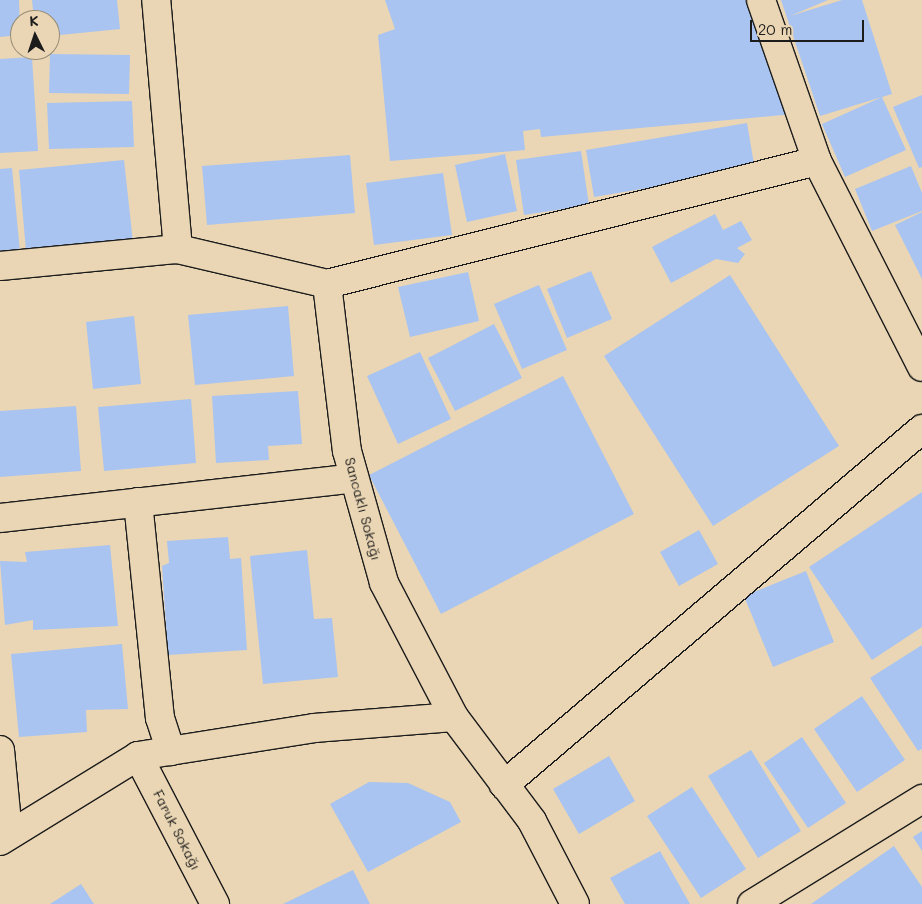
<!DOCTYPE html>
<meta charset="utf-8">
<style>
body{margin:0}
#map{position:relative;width:922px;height:904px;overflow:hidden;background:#ead6b4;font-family:Mali,sans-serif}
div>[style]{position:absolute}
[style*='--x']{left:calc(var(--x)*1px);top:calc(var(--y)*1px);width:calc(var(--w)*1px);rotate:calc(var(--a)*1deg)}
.building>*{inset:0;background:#a9c4f0}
.roads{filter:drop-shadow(1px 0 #1c1c1c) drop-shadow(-1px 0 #1c1c1c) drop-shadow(0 1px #1c1c1c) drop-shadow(0 -1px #1c1c1c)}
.minor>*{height:28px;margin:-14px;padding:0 14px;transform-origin:14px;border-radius:14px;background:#ead6b4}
span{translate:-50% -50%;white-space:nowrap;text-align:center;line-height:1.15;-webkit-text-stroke:4px #ead6b4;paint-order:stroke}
.street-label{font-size:14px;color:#1c1c1c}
.north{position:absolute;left:10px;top:10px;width:50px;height:50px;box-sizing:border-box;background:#ead6b4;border:1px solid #988c77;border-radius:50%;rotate:356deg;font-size:14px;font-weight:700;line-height:20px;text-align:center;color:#1c1c1c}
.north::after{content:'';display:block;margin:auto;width:18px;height:22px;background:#1c1c1c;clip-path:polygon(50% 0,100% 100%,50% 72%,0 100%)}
.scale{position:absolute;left:750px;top:20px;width:114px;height:22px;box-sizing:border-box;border:2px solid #1c1c1c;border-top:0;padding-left:6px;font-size:15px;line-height:18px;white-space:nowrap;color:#1c1c1c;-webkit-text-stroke:4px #ead6b4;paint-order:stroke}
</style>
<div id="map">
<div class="building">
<div style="clip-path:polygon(0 0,19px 0,20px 35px,0 37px)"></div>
<div style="clip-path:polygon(32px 0,117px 0,120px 29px,50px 36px,50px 20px,34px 20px)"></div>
<div style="clip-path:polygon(385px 0,751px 0,794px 114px,541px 137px,540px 129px,523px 131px,525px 150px,390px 161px,378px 35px,395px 29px)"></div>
<div style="clip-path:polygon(781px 0,828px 0,790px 16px,842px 0,862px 0,892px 94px,882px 97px,906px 150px,845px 177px,822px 124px,882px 97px,820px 116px)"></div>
<div style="clip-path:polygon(50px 54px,130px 55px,129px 94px,49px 93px)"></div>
<div style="clip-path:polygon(32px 57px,38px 151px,0 153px,0 59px)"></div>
<div style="clip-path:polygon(922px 95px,922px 167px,919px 168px,893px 107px)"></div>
<div style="clip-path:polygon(132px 101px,134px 147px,49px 149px,47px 103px)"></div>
<div style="clip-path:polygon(747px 123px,755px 170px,594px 197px,586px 150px)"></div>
<div style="clip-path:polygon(581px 151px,589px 205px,524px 215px,516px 160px)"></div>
<div style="clip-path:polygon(505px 154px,517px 211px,467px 222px,455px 165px)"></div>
<div style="clip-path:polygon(350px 155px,355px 213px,207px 225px,202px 166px)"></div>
<div style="clip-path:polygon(124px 160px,133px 242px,26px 251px,19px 170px)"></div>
<div style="clip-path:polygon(911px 166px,922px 193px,922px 211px,872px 231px,855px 189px)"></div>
<div style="clip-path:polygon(12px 168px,20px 252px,0 254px,0 169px)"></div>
<div style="clip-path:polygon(443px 173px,452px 235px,374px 245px,366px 183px)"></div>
<div style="clip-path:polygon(922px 212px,922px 279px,895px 225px)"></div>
<div style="clip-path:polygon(715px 214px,723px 230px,741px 221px,752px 240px,737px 248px,745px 254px,738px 263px,716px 259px,671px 283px,652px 247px)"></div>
<div style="clip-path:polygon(591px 271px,612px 319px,567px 338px,547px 289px)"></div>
<div style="clip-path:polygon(468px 272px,479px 321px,410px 337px,398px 287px)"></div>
<div style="clip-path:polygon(730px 275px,839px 446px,713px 526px,604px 356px)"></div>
<div style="clip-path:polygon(539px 285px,567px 350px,522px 369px,494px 304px)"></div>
<div style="clip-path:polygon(288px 306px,294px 376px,195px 385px,188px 315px)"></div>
<div style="clip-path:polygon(134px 316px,141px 384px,93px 389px,86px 322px)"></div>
<div style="clip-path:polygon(494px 324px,522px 378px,455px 411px,428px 358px)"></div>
<div style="clip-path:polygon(420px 352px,451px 419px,398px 444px,367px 376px)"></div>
<div style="clip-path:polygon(563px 376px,634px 514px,441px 614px,369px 475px)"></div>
<div style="clip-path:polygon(298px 391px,302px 444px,268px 446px,269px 460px,216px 463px,212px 396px)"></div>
<div style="clip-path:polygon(191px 399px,196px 463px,104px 471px,98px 407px)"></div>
<div style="clip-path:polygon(76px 406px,81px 471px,0 477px,0 411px)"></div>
<div style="clip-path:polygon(922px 492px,922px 627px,872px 660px,809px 567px)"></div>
<div style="clip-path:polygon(699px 530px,718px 564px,679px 586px,660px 552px)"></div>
<div style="clip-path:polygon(228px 537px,230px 559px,241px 558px,247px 650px,168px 655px,162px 566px,169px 563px,167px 541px)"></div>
<div style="clip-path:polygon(110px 545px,118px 626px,33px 630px,33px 620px,5px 625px,0 561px,27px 562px,25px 552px)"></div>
<div style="clip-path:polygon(307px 550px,314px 619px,332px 618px,338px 677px,263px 684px,250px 556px)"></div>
<div style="clip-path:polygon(806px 571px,834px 642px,773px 667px,744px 596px)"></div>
<div style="clip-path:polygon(122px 644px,128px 709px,86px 710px,87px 732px,19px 737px,11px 654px)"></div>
<div style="clip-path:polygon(922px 645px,922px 749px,918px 751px,870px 678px)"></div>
<div style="clip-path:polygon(862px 696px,905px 760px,857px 792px,814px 729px)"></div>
<div style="clip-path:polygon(802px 737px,846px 803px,808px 828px,764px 763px)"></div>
<div style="clip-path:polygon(751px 750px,801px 831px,758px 858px,708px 776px)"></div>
<div style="clip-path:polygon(609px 756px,635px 801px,579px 834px,553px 789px)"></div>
<div style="clip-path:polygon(369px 782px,408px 783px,450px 802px,461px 822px,368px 872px,330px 804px)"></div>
<div style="clip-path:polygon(692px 787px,746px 869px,701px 898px,647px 816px)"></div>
<div style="clip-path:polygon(922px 831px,922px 851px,913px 837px)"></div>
<div style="clip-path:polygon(894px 846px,922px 887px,922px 904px,811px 904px)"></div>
<div style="clip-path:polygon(660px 851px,690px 904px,625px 904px,610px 878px)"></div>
<div style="clip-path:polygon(353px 870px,370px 904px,283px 904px)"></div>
<div style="clip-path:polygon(81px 884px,94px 904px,50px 904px)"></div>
</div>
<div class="roads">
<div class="minor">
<div style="--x:817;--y:161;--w:231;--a:63"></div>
<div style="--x:178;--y:249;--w:153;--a:13.2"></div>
<div style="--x:327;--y:284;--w:505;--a:-14.09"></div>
<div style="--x:817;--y:161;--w:170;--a:-109.2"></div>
<div style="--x:0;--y:266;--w:179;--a:-5.5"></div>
<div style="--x:178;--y:249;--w:250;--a:-95"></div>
<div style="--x:327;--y:284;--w:168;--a:83.2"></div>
<div style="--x:347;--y:451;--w:137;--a:74.3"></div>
<div style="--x:384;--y:583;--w:151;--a:62.4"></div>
<div style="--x:138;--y:502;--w:217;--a:84.2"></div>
<div style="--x:160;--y:718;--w:35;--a:72"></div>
<div style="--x:0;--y:518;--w:356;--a:-6.4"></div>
<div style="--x:0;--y:750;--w:83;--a:84.5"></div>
<div style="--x:8;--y:833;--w:14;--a:-126"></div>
<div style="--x:138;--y:756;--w:167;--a:62.5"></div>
<div style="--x:504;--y:785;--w:549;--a:-40.42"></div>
<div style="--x:0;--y:841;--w:162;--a:-31.6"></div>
<div style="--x:138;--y:756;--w:178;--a:-9"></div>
<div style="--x:314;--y:728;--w:140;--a:-4.5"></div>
<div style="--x:454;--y:717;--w:130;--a:53.1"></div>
<div style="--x:532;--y:821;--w:93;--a:62.6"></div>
<div style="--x:752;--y:904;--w:200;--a:-31.7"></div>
</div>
</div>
<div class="street-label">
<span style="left:363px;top:509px;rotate:75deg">Sancaklı Sokağı</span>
<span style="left:177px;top:830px;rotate:63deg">Faruk Sokağı</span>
</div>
<div class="north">K</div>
<div class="scale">20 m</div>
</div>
